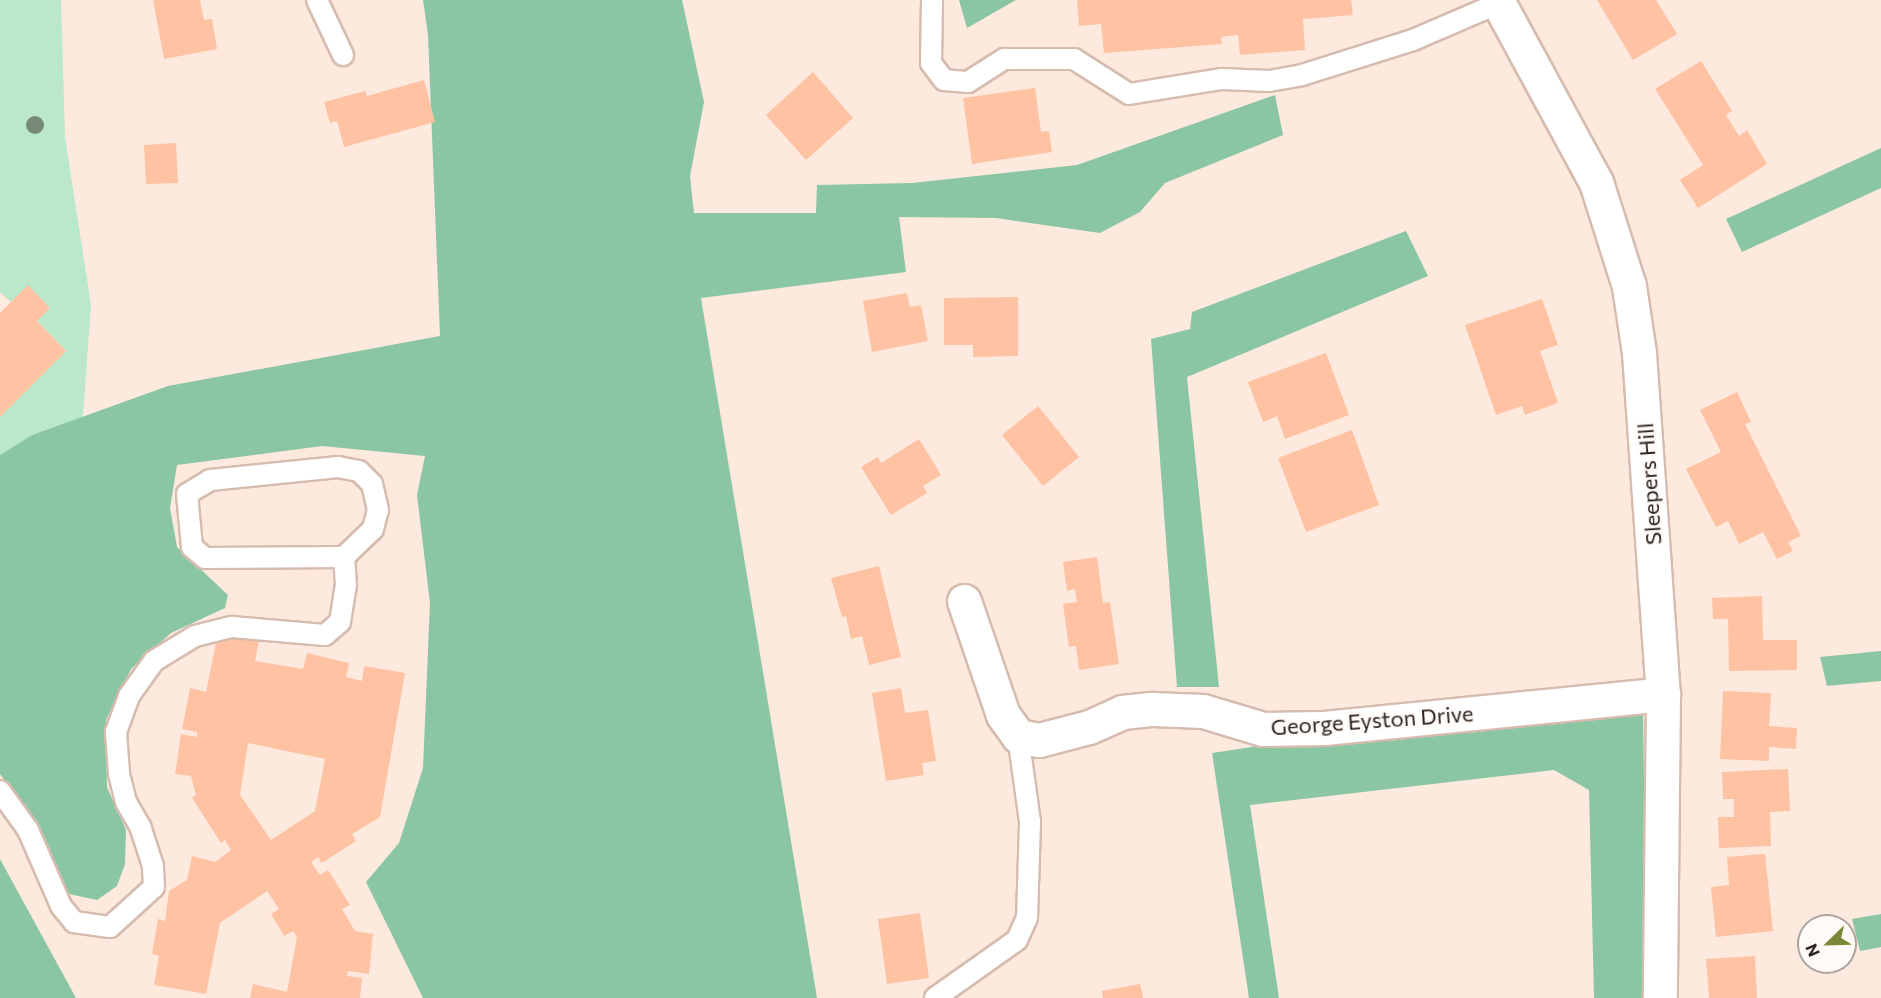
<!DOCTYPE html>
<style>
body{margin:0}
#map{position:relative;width:1881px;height:998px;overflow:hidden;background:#fee9de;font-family:Commissioner,sans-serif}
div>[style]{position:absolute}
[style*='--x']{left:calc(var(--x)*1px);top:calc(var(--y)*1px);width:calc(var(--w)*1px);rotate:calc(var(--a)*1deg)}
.green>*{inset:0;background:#bbe7cb}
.forest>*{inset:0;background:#89c6a1}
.building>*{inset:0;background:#ffc2a2}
.roads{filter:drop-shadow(2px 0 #d5bcaf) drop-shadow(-2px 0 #d5bcaf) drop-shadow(0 2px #d5bcaf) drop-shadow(0 -2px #d5bcaf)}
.lane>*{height:20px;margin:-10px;padding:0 10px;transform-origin:10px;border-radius:10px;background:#fff}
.street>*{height:33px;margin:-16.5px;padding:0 16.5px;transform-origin:16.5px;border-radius:16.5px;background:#fff}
.trees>*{width:18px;height:18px;margin:-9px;border-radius:50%;background:#778977}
span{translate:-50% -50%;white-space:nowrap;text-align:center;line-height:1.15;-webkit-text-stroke:4.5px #fffaf7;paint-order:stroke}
.street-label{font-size:22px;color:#2c231e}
.north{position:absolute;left:1797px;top:914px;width:60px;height:60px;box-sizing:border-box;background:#fffaf7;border:2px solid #aba4a0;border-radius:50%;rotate:247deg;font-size:16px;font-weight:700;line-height:24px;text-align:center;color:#2c231e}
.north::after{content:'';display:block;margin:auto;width:21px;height:27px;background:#7a8937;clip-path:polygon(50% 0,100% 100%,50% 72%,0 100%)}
</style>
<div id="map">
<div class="green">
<div style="clip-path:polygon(0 0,61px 0,65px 137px,91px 305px,83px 417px,32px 435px,0 455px,0 417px,66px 351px,37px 321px,28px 286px,11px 302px,0 292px)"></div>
</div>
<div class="forest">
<div style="clip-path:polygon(423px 0,682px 0,704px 102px,690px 176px,694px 213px,816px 213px,817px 185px,912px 183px,1077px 165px,1275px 95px,1283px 135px,1165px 183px,1140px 212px,1100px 233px,996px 218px,899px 217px,906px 272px,701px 298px,817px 998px,423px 998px,366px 882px,399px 843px,423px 768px,430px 603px,417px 495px,425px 456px,322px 446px,177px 465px,170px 508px,177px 547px,228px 595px,225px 608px,171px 633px,131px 669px,106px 720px,107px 787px,126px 830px,125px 864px,117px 886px,97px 900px,69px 894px,40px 827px,0 774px,0 455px,32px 435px,168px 386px,440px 336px,428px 35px)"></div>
<div style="clip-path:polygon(959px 0,1016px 0,967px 28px)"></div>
<div style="clip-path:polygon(1881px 148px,1881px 188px,1742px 252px,1726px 219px)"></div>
<div style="clip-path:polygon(1406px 231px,1428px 276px,1187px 377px,1219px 687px,1177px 687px,1151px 339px,1190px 329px,1192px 312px)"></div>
<div style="clip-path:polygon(1881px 651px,1881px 681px,1827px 686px,1820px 657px)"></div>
<div style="clip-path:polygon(1643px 710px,1647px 998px,1594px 998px,1589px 790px,1554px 770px,1250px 805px,1279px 998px,1249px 998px,1212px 753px,1293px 741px)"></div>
<div style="clip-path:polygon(0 859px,76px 998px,0 998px)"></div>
<div style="clip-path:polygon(1881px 914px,1881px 947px,1860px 951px,1852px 919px)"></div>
</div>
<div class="building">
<div style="clip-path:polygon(153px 0,200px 0,204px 20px,212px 19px,217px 49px,164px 59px)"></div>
<div style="clip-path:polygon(1077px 0,1351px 0,1353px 15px,1303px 19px,1305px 50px,1240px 55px,1238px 35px,1221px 37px,1222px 44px,1104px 53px,1101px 24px,1079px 26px)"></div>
<div style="clip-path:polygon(1597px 0,1656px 0,1677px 34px,1633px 60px)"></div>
<div style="clip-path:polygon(1701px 61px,1732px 111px,1726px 115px,1739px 136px,1747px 130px,1767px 164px,1698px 208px,1680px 180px,1703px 165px,1655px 89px)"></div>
<div style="clip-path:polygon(813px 72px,853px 118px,806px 160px,766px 115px)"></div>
<div style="clip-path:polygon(424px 80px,435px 122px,344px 147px,337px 121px,330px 123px,324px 102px,365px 91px,367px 96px)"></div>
<div style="clip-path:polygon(1035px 88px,1041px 132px,1049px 131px,1052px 152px,972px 164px,963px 98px)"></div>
<div style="clip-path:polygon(176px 143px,178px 183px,146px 184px,144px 145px)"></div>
<div style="clip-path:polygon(28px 285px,50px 308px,37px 321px,66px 351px,0 417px,0 313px)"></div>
<div style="clip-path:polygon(907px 293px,910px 307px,921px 305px,928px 341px,872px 352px,863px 301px)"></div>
<div style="clip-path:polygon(1018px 297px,1018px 356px,973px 357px,973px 345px,944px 345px,944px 298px)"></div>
<div style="clip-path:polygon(1542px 299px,1558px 345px,1540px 351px,1558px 403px,1525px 415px,1522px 406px,1496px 415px,1465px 325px)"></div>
<div style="clip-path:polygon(1326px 353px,1349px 415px,1285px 439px,1277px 416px,1263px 422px,1248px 382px)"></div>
<div style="clip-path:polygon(1737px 392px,1751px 422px,1745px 424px,1801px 536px,1788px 542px,1793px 551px,1777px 559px,1763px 532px,1739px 544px,1728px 521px,1716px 527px,1686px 469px,1721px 452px,1700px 410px)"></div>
<div style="clip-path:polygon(1038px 406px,1079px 457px,1043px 486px,1002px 435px)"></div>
<div style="clip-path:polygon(1352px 430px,1379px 505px,1306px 532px,1278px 458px)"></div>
<div style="clip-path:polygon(919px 439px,941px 475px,923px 486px,927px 493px,891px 515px,861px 467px,878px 457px,881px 463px)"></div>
<div style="clip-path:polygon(1097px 557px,1103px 603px,1110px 602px,1119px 664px,1079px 670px,1076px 646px,1069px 647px,1063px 604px,1077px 602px,1075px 589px,1067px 591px,1063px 562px)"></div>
<div style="clip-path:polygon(879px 566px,901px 657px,869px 665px,862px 636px,851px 639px,846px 616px,842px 617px,831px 578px)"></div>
<div style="clip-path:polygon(1762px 596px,1763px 640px,1797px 640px,1797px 670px,1729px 671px,1728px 619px,1713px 619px,1712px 598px)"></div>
<div style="clip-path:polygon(evenodd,218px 633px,259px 641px,255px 661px,303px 669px,307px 653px,349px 663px,346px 677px,362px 681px,364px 666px,405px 673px,380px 817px,352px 834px,356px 841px,322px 863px,318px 857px,311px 862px,320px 875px,328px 870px,350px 905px,342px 909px,355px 931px,373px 934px,369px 974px,348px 971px,347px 976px,362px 978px,360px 998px,250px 998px,253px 984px,287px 992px,297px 937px,293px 931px,284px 936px,271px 914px,279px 909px,267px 891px,220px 923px,206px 994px,154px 985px,159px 956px,152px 954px,158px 919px,165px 921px,169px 891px,187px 880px,192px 856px,215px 862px,231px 850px,225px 840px,221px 843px,192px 798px,196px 795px,191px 776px,175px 774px,181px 734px,197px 737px,197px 732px,182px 729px,190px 688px,206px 692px,218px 633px,248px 743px,325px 759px,315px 811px,271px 840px,240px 795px,248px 743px)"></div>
<div style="clip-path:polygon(901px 688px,905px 713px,928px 710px,936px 761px,922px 763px,924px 775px,886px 781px,872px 693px)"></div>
<div style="clip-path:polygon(1723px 691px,1771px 693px,1769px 726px,1797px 728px,1796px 749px,1769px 747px,1769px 761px,1720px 759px)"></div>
<div style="clip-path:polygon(1788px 769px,1790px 811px,1770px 812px,1771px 846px,1719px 848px,1718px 817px,1734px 817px,1734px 799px,1723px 799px,1722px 772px)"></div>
<div style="clip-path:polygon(1765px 854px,1773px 931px,1716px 937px,1711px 887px,1729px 885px,1727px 857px)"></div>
<div style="clip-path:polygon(920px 913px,929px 978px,887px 984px,878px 919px)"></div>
<div style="clip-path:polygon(1755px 956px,1757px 998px,1709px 998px,1706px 959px)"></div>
<div style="clip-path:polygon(1140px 984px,1143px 998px,1103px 998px,1102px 991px)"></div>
</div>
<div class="roads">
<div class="lane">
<div style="--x:317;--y:0;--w:61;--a:64.7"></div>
<div style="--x:932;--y:0;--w:63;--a:90.9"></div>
<div style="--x:931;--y:63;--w:21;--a:53"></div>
<div style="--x:944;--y:80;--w:24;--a:5"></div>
<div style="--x:968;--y:82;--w:43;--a:-32.6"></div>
<div style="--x:1004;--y:59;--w:70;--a:0"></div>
<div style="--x:1074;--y:59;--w:65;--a:32.5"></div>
<div style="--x:1129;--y:94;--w:94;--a:-9.2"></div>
<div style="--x:1222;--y:79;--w:47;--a:2.4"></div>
<div style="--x:1269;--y:81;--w:34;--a:-10"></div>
<div style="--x:1302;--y:75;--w:116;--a:-17.5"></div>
<div style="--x:1413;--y:40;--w:94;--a:-23.3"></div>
<div style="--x:338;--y:467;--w:21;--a:11"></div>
<div style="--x:359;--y:471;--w:18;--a:45"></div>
<div style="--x:372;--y:484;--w:27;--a:77"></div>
<div style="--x:378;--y:510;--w:20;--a:105"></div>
<div style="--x:373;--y:529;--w:40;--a:136"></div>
<div style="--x:344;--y:557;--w:139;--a:179.6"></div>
<div style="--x:205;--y:558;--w:17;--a:-140"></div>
<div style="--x:192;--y:547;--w:53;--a:-95.4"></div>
<div style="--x:187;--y:494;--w:27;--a:-31"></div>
<div style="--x:210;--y:480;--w:129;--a:-5.8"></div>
<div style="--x:0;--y:791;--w:48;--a:54.3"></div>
<div style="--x:28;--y:830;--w:83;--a:66.5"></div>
<div style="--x:61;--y:906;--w:21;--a:51"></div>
<div style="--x:74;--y:922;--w:36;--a:8"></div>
<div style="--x:110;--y:927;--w:59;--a:-42.3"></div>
<div style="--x:154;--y:887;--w:21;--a:-93"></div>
<div style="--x:153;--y:866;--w:40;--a:-108"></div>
<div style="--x:141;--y:828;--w:30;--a:-120"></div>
<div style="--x:126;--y:802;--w:30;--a:-104"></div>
<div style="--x:119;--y:773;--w:41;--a:-94.2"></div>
<div style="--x:116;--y:732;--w:38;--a:-70"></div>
<div style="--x:129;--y:696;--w:43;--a:-54.5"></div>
<div style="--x:154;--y:661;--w:48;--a:-31.4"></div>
<div style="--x:195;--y:636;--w:38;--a:-14"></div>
<div style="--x:232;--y:627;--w:93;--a:4.9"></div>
<div style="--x:325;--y:635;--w:20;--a:-41"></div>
<div style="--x:340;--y:622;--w:37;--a:-81"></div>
<div style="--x:346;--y:585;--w:28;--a:-94"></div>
<div style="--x:935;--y:998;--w:100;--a:-35.3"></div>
<div style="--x:1017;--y:940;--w:24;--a:-66"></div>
<div style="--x:1027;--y:918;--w:96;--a:-88.2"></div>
<div style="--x:1030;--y:822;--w:87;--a:-97.9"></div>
</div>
<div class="street">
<div style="--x:1497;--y:0;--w:207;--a:61.5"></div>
<div style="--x:1596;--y:182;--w:109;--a:72.4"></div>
<div style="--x:1629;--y:286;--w:68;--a:81.5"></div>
<div style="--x:1639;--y:353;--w:342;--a:86"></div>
<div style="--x:1663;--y:694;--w:304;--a:90.6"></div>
<div style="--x:964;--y:601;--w:120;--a:71.1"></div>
<div style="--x:1003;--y:715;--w:26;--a:54"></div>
<div style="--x:1018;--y:736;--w:21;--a:11"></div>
<div style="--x:1039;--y:740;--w:52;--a:-14.6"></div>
<div style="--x:1089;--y:727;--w:36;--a:-24"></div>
<div style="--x:1122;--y:712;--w:31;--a:-6"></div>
<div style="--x:1153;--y:709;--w:50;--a:2.3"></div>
<div style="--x:1203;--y:711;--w:63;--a:16.7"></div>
<div style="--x:1263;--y:729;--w:61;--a:-0.9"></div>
<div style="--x:1324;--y:728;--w:341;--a:-5.7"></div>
</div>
</div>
<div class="trees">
<div style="left:35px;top:125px"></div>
</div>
<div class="street-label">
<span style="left:1649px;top:484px;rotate:-94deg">Sleepers Hill</span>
<span style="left:1372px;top:720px;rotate:-4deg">George Eyston Drive</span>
</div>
<div class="north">N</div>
</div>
